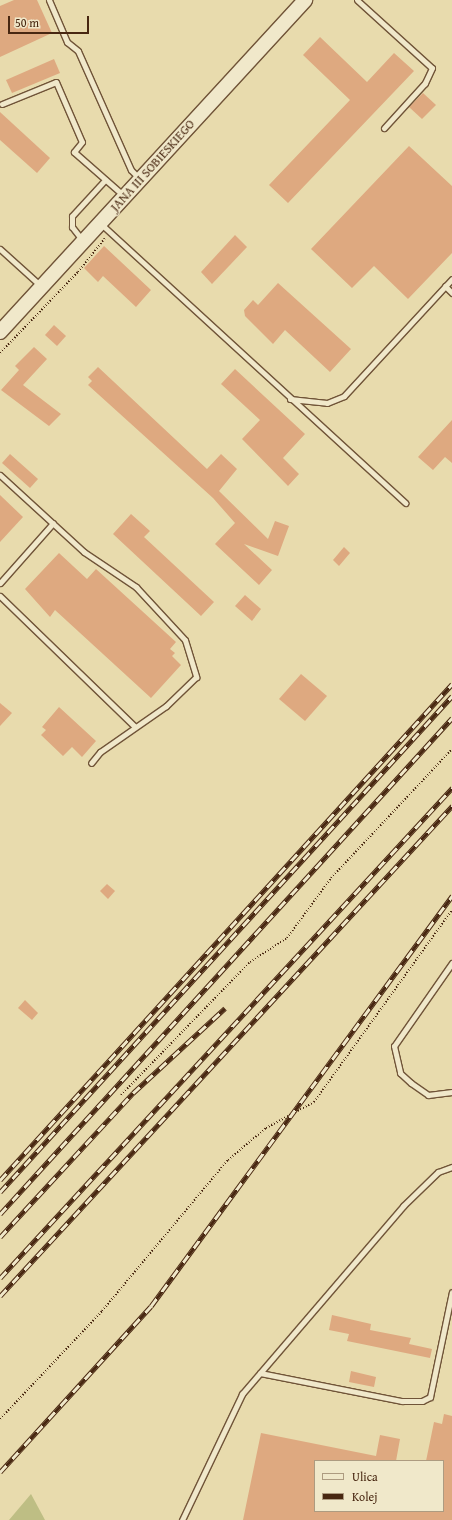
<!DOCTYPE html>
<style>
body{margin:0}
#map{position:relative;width:452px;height:1520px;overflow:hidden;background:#e8dbad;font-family:"Gentium Book Plus",serif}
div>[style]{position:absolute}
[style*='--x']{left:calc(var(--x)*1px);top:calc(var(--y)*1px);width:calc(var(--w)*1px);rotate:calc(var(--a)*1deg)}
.green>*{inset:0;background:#bebe84}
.building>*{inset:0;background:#dea980}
.path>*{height:2px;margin-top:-1px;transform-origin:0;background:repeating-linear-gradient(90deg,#482711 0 1px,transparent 0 3px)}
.roads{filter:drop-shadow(1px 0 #705438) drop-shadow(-1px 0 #705438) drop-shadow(0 1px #705438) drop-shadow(0 -1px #705438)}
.service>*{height:5px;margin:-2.5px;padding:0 2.5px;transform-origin:2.5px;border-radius:2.5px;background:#f0e8ca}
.secondary>*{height:14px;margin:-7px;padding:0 7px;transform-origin:7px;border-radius:7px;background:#f0e8ca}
.rail>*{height:4.5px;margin-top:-2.25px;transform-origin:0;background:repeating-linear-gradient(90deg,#f0e8ca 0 9px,#482711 0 18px);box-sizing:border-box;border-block:1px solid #482711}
span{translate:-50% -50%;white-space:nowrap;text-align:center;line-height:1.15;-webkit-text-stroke:3px #f0e8ca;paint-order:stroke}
.street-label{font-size:13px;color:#482711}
.legend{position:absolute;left:314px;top:1460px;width:130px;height:52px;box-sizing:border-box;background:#f0e8ca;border:1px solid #ad9b80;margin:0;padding:5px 7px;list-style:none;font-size:12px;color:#482711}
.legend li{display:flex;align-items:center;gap:8px;height:20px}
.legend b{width:20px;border:1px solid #ad9b80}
.scale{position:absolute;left:8px;top:16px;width:81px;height:18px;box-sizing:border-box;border:2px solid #482711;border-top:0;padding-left:5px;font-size:12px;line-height:14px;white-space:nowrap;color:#482711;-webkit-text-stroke:3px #f0e8ca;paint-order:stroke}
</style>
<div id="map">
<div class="green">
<div style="clip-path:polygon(31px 1494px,45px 1520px,9px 1520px)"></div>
</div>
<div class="building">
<div style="clip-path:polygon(14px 0,37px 0,52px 33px,0 57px,0 6px)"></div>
<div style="clip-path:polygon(320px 37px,367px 82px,394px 53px,414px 71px,288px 203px,269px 185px,350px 100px,303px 55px)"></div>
<div style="clip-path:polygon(54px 59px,60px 73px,12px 93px,6px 80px)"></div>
<div style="clip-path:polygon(423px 93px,436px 105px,422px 119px,409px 107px)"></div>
<div style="clip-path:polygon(0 112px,50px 158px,37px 173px,0 140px)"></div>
<div style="clip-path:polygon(409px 146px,452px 186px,452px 253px,408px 299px,374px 266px,352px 288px,311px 249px)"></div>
<div style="clip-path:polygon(235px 235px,247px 247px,212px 284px,201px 272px)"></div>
<div style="clip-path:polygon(104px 246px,151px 290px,136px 307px,103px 276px,98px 282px,84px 268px)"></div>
<div style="clip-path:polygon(278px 283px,351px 349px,330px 372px,285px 330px,273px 344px,245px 316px,244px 310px,253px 300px,258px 305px)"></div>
<div style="clip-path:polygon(54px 325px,66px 336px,57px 346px,45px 335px)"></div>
<div style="clip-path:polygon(34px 347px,47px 359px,23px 385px,61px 414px,49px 426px,1px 390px,19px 370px,15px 366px)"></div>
<div style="clip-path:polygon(98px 367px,207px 469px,221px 454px,237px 469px,219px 491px,268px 539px,275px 521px,289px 526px,278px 556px,244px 544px,272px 570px,259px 585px,215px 544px,235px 523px,213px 498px,88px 385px,92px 381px,88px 377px)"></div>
<div style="clip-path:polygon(235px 369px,305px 434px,283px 458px,299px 474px,288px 486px,242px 439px,260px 420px,221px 384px)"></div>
<div style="clip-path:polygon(452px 420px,452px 463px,445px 457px,433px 470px,418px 457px)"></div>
<div style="clip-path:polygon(10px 454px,38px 479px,30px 488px,2px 463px)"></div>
<div style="clip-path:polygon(0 495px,23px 517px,0 542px)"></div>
<div style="clip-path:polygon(131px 514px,150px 531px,144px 537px,214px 602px,201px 616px,113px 534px)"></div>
<div style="clip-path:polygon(344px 547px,350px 553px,339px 566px,333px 560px)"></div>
<div style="clip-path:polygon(59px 553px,87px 579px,96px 569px,176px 642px,170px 649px,175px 653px,172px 656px,181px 665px,151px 698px,55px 610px,50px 617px,25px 589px)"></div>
<div style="clip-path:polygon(245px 595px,261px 609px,252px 621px,235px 606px)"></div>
<div style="clip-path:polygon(301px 674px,327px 696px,305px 721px,279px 699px)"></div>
<div style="clip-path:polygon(0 703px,12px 713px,0 726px)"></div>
<div style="clip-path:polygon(59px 707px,96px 741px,82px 757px,72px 747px,63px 756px,41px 735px,46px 730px,42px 727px)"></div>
<div style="clip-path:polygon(107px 884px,115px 891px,108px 899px,100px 891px)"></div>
<div style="clip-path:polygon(25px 1000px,38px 1013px,32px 1020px,18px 1008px)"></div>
<div style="clip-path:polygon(332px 1315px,371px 1324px,370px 1330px,411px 1338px,409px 1344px,432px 1349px,430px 1358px,347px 1341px,349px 1334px,329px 1330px)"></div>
<div style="clip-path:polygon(351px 1371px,376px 1377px,374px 1387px,349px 1382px)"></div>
<div style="clip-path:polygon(444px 1414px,452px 1416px,452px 1520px,243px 1520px,261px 1433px,376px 1456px,380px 1435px,400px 1439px,396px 1461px,315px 1461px,315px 1511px,443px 1511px,444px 1461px,426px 1461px,434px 1422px,442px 1424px)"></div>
</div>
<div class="path">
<div style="--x:0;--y:353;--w:112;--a:-46.1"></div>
<div style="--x:78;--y:272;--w:43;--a:-51.5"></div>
<div style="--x:121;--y:1095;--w:185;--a:-45.9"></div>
<div style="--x:250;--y:962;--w:44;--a:-33"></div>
<div style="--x:287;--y:938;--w:74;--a:-53.7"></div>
<div style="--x:331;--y:878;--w:177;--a:-46.8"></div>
<div style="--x:0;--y:1419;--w:149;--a:-46.6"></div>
<div style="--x:102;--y:1311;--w:197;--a:-50.2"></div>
<div style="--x:228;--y:1160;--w:50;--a:-40.1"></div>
<div style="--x:266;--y:1128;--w:55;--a:-28.4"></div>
<div style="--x:314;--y:1102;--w:236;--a:-54.3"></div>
</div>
<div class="roads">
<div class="service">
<div style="--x:49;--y:0;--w:46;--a:66.8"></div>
<div style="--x:67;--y:42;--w:14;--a:39"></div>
<div style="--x:78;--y:51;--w:130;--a:66"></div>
<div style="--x:131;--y:170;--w:13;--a:45"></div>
<div style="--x:357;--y:0;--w:101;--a:42.2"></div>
<div style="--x:432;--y:68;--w:17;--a:115"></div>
<div style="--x:425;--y:83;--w:61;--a:132.3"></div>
<div style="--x:2;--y:104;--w:58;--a:-22.2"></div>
<div style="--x:56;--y:82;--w:65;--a:66.6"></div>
<div style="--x:82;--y:142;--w:13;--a:129"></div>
<div style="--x:74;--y:152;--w:67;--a:41.3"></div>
<div style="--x:101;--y:224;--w:413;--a:42.5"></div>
<div style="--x:83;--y:241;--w:18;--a:-128"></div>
<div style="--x:72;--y:227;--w:11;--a:-90"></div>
<div style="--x:72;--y:216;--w:49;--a:-47.5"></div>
<div style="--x:0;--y:249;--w:55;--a:42.1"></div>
<div style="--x:445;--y:286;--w:10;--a:45"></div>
<div style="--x:290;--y:399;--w:37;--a:6"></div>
<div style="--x:327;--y:403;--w:18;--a:-22"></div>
<div style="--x:344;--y:396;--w:159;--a:-47.3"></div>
<div style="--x:0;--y:475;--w:114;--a:42.5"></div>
<div style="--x:84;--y:552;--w:63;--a:33.9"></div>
<div style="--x:136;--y:587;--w:72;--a:47.2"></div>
<div style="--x:185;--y:640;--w:39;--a:73"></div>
<div style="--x:196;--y:677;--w:42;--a:136"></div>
<div style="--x:166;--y:706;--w:80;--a:145.1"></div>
<div style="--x:100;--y:752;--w:14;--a:129"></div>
<div style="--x:0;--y:583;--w:80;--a:-48.5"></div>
<div style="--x:0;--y:596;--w:187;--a:44.1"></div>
<div style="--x:452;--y:963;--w:101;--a:124.9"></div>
<div style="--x:394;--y:1046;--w:28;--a:77"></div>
<div style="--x:400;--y:1073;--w:15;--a:42"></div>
<div style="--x:411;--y:1083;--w:21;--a:35"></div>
<div style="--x:428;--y:1095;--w:24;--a:-7"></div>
<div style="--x:260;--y:1373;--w:145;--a:11.2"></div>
<div style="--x:402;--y:1401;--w:20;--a:0"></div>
<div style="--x:422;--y:1401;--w:9;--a:-27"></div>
<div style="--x:430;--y:1397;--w:107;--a:-78.2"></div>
<div style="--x:182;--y:1520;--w:140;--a:-64.5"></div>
<div style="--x:242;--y:1394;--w:248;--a:-49.4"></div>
<div style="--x:403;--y:1206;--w:49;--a:-44.2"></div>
<div style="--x:438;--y:1172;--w:15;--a:-20"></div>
</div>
<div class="secondary">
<div style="--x:0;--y:332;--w:451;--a:-47.4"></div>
</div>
</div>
<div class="rail">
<div style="--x:0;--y:1180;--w:671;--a:-47.66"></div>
<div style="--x:0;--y:1192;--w:671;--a:-47.66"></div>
<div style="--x:0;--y:1214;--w:671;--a:-47.66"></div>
<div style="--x:0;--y:1237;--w:196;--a:-47.3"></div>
<div style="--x:133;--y:1093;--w:125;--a:-42.7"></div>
<div style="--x:0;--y:1278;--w:667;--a:-47.31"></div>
<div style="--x:0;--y:1296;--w:667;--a:-47.31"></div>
<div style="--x:0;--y:1472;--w:224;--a:-47.7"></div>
<div style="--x:151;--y:1306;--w:509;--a:-53.72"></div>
</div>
<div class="street-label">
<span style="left:153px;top:166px;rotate:-48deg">JANA III SOBIESKIEGO</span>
</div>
<ul class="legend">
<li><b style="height:5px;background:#f0e8ca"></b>Ulica</li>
<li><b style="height:5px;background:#482711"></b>Kolej</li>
</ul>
<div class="scale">50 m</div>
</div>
